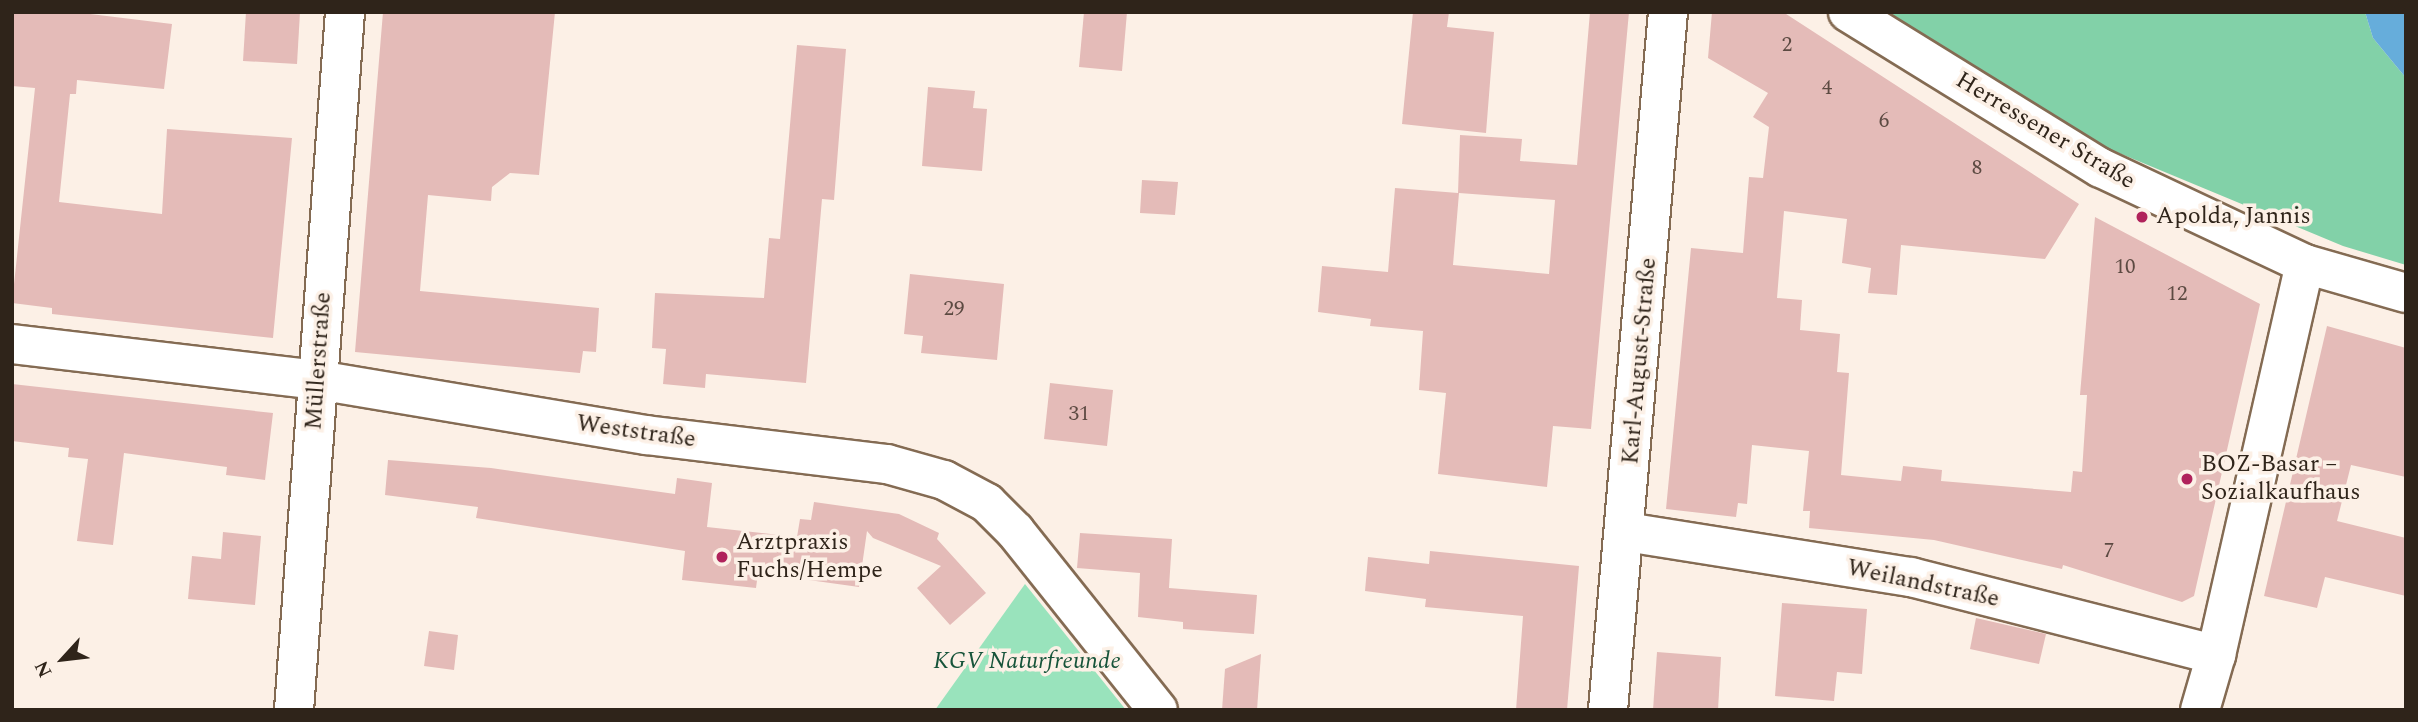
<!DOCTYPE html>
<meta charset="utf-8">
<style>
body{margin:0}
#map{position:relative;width:2418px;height:722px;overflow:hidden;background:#fcf0e6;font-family:Spectral,serif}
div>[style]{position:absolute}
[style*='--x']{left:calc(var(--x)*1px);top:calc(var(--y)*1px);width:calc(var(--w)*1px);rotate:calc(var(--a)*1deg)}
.green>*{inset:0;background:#99e3bc}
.forest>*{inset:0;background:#82d1a8}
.water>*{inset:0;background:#66addb}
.building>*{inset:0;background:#e4bbb8}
.roads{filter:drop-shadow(2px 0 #846b53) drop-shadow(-2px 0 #846b53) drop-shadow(0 2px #846b53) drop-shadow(0 -2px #846b53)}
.minor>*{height:38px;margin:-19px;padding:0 19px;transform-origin:19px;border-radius:19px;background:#fff}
.tertiary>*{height:38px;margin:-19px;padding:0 19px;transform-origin:19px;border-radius:19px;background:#fff}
.dots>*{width:19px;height:19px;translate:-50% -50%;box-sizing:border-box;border:4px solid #fcf0e6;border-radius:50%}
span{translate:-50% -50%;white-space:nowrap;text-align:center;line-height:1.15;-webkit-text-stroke:7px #fcf0e6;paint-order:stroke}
.number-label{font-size:21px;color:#5c4a42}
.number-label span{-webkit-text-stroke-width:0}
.street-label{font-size:24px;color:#2f241a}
.poi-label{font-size:24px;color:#2f241a}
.left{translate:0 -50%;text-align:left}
.park-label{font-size:24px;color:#17543a;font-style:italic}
.frame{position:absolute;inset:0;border:14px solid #2f241a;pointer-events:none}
.north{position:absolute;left:28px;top:624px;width:70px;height:70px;-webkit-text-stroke:5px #fcf0e6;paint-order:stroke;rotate:243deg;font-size:19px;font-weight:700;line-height:28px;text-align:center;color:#2f241a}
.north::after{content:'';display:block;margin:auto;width:24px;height:32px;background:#2f241a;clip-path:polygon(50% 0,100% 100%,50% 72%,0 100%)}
</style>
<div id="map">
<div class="green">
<div style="clip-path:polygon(1025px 584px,1126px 710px,935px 710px)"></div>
</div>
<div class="forest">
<div style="clip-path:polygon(1879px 12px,2365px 12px,2373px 38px,2406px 78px,2406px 265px,2343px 246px,2078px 136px)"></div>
</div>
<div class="water">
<div style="clip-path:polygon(2365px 12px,2406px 12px,2406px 78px,2373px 38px)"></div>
</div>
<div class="building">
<div style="clip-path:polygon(12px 12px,74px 12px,172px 24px,164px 89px,77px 80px,76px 94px,70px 94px,59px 202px,162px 214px,167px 129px,292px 138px,273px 338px,52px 314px,52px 308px,12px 303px,35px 88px,12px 86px)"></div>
<div style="clip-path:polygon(246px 12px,300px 12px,297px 64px,243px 61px)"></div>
<div style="clip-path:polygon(383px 12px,555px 12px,539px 175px,510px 173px,492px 187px,491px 201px,428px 195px,420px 291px,599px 308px,596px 352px,583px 351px,580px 373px,355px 352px)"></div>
<div style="clip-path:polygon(1084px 12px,1127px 12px,1122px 71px,1079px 67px)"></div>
<div style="clip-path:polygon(1413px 12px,1449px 12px,1447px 27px,1494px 32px,1486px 133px,1402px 124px)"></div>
<div style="clip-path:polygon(evenodd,1590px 12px,1629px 12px,1591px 429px,1553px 426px,1547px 487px,1438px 474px,1446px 393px,1419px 390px,1423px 331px,1370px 326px,1371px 319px,1318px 312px,1322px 266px,1388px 272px,1395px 188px,1458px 193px,1460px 135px,1522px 139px,1520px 161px,1577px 165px,1590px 12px,1459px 193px,1555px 200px,1549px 274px,1453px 265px,1459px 193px)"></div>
<div style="clip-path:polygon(1712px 12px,1783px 12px,2079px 204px,2045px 259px,1901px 245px,1897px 295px,1868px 293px,1871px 268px,1842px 263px,1847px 219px,1784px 211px,1777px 298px,1802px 300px,1800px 330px,1840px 334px,1837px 372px,1849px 373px,1841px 475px,1901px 481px,1903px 466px,1942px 470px,1941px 481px,2071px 492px,2073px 471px,2082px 472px,2087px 395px,2080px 395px,2095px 217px,2260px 304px,2194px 596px,2182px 602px,2063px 565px,2062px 569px,1934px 540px,1809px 528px,1810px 511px,1803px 511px,1809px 451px,1752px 445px,1747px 504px,1738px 503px,1736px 517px,1666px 509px,1691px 248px,1743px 253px,1749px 177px,1763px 178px,1769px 127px,1753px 117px,1768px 93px,1708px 58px)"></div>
<div style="clip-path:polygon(797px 45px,846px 49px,834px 200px,822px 199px,806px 383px,706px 374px,705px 388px,663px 384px,666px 349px,652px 348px,655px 293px,764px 298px,769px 238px,780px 239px)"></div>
<div style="clip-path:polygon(928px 87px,975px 91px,973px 108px,987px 109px,982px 171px,922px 166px)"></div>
<div style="clip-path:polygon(1142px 180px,1178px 182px,1175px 215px,1140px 213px)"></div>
<div style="clip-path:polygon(910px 274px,1004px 284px,997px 360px,921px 353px,923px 336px,904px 334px)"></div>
<div style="clip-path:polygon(2327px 326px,2406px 348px,2406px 477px,2351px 465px,2337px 521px,2406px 538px,2406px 596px,2325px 577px,2317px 608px,2264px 596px)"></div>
<div style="clip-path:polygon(1050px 383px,1113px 390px,1107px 446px,1044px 439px)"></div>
<div style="clip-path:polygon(12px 384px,273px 413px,265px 480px,226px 475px,227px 467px,124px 453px,113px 545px,77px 541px,88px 459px,68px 457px,69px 448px,12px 441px)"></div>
<div style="clip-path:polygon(388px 460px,491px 468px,675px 494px,677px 478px,712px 483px,707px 527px,797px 537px,800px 519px,811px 520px,814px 502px,899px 514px,939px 533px,937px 539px,986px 593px,950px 625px,917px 588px,941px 566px,873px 538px,867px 531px,859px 587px,758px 573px,756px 588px,682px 580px,685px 551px,476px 518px,478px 507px,385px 495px)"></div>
<div style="clip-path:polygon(223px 532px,261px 536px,255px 605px,188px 599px,192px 556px,221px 559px)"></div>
<div style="clip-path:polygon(1080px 533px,1172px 539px,1169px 588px,1257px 595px,1254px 634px,1183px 629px,1183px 622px,1138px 617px,1140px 573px,1077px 568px)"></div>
<div style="clip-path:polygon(1430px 551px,1579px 566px,1567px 710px,1516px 710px,1523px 616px,1425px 607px,1426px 599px,1365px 591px,1368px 557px,1429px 564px)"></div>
<div style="clip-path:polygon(1782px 603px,1867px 609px,1862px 674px,1837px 672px,1834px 701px,1775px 696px)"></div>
<div style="clip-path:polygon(1976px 618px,2046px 634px,2039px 664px,1970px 649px)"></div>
<div style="clip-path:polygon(429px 631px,458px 635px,454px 670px,424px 666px)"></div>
<div style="clip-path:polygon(1657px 652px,1721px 657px,1718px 710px,1653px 710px)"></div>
<div style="clip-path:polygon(1261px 654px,1257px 710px,1222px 710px,1225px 669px)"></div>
</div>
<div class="roads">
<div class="minor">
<div style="--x:12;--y:344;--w:307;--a:6.7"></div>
<div style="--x:317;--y:380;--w:334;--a:9.5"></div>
<div style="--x:646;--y:435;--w:243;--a:6.9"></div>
<div style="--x:887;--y:464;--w:59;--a:15.7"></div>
<div style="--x:944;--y:480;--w:49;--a:28.1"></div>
<div style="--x:987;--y:503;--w:40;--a:45"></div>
<div style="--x:1015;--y:531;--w:229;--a:51.4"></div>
<div style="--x:1626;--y:532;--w:289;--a:9"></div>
<div style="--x:1911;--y:577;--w:315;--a:14.3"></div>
<div style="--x:294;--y:710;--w:700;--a:-85.82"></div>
<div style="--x:2200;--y:710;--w:57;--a:-73.8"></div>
<div style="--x:2216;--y:655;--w:401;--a:-77.2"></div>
</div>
<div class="tertiary">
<div style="--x:1848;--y:12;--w:297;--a:31.7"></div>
<div style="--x:2101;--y:168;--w:225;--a:25.2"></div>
<div style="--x:2305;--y:264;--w:105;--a:16"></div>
<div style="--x:1608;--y:710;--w:701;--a:-85.09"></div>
</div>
</div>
<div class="dots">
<div style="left:2142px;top:217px;background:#b0225b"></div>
<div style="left:2187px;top:479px;background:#b0225b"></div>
<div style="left:722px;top:557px;background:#b0225b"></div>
</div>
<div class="number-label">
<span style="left:1787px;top:45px">2</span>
<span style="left:1827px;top:88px">4</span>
<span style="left:1884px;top:121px">6</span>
<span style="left:1977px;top:168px">8</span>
<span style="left:2125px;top:267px">10</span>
<span style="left:2177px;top:294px">12</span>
<span style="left:954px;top:309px">29</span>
<span style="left:1079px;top:414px">31</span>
<span style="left:2109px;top:551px">7</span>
</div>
<div class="street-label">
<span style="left:2045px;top:131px;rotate:31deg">Herressener Straße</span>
<span style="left:319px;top:361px;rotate:-86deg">Müllerstraße</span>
<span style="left:1640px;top:361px;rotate:-85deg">Karl-August-Straße</span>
<span style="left:636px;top:432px;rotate:8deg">Weststraße</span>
<span style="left:1923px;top:584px;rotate:12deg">Weilandstraße</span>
</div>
<div class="poi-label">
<span class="left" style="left:2156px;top:217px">Apolda, Jannis</span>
<span class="left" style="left:2201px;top:479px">BOZ-Basar –<br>Sozialkaufhaus</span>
<span class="left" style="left:736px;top:557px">Arztpraxis<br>Fuchs/Hempe</span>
</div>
<div class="park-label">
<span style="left:1027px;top:662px">KGV Naturfreunde</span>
</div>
<div class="frame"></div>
<div class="north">N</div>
</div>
